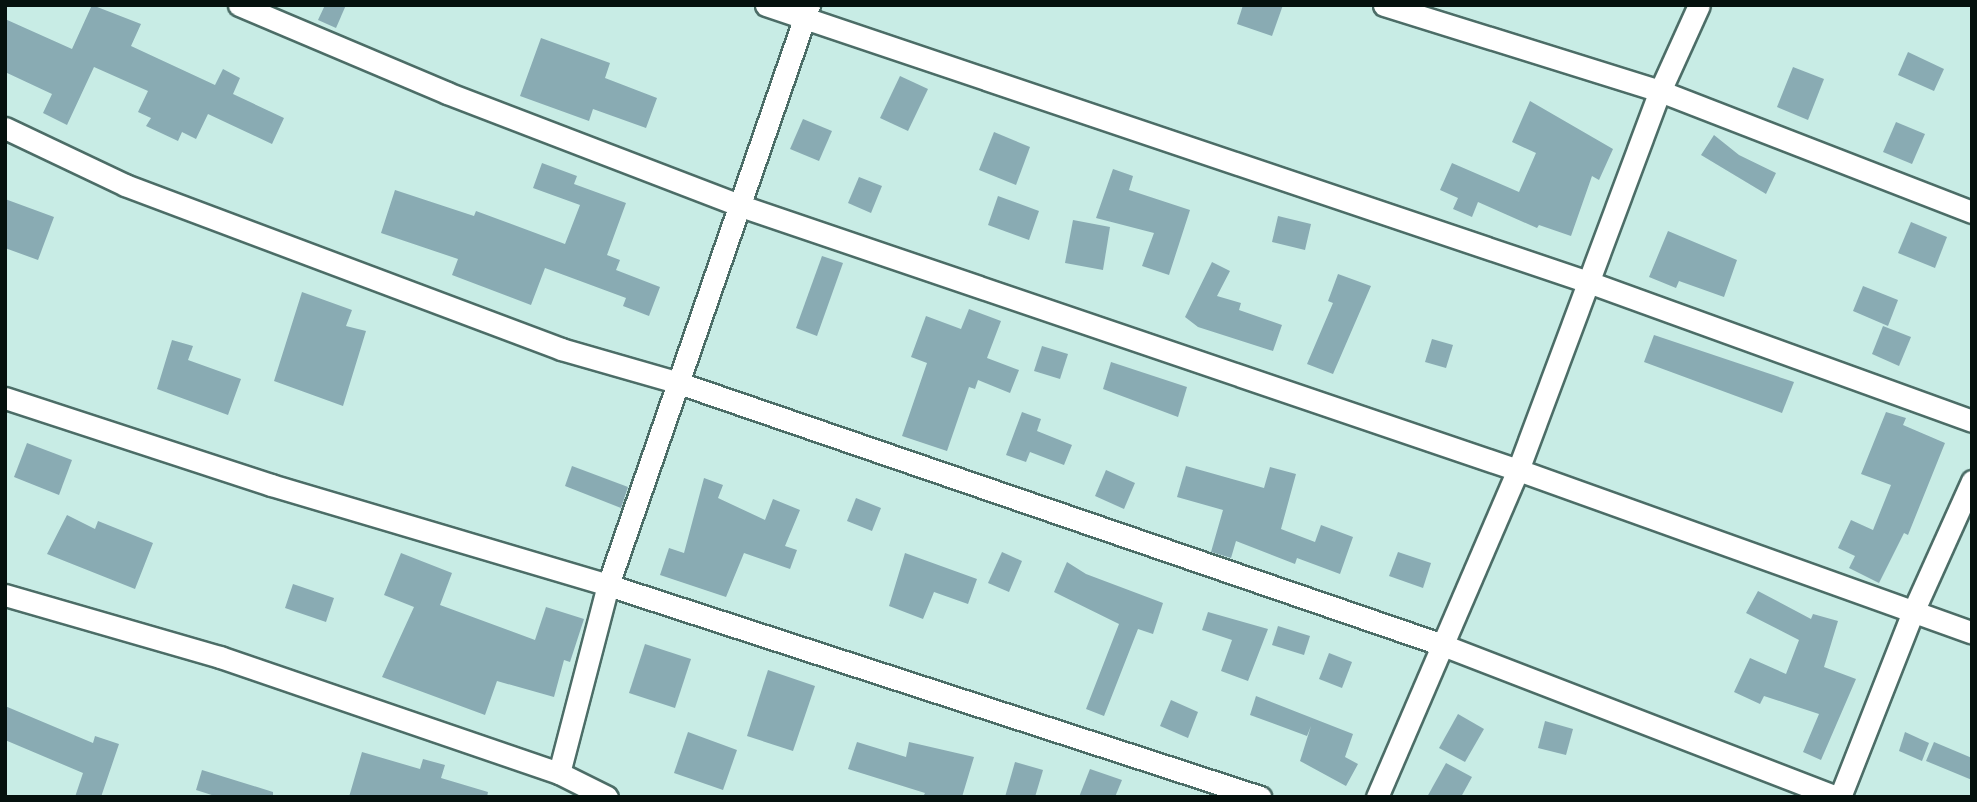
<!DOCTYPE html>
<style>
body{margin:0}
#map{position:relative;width:1977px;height:802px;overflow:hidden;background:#c8ece5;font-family:Poppins,sans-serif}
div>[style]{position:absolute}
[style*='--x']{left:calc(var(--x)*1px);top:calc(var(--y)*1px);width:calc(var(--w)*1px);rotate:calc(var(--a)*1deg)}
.building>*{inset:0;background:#89abb3}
.roads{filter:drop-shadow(2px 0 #4c6d67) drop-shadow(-2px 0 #4c6d67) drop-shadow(0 2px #4c6d67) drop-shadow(0 -2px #4c6d67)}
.street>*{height:21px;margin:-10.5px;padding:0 10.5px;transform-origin:10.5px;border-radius:10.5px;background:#fff}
span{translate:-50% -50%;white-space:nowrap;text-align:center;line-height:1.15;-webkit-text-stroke:7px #d5faf2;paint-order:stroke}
.frame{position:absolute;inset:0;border:7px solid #05110e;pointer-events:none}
</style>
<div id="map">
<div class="building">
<div style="clip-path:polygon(92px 5px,141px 24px,131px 46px,215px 85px,223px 69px,240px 78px,233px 94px,284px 118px,272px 144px,208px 114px,196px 139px,182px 132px,178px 141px,146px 126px,151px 118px,138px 112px,148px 91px,94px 67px,67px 125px,43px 113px,52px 94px,5px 72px,5px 19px,72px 49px)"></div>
<div style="clip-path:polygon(325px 5px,346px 5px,336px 28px,318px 20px)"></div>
<div style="clip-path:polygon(1243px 5px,1283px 5px,1272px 36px,1237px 24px)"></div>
<div style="clip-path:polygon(541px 38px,610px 63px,605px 78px,657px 98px,646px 128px,593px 109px,589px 121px,520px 96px)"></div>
<div style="clip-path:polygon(1908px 52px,1944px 69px,1934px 91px,1898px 75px)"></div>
<div style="clip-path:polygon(1793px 67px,1824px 79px,1808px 120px,1777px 107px)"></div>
<div style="clip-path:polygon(900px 76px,928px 89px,908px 131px,880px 118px)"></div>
<div style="clip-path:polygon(1530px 101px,1613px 149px,1599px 180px,1592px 176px,1571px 236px,1539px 225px,1537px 228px,1478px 202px,1472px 217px,1453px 209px,1458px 198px,1440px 190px,1452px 163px,1519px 192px,1536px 153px,1512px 142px)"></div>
<div style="clip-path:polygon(803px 119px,832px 131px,819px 161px,790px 149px)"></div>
<div style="clip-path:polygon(1896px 122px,1925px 134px,1912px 164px,1883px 152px)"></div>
<div style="clip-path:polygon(994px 132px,1030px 147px,1016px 185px,979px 170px)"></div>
<div style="clip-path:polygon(1714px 135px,1739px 155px,1776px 173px,1766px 194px,1701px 155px)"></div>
<div style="clip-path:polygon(542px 163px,577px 176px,574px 184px,626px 203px,607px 255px,620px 260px,616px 270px,660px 287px,649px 316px,623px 306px,626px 298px,545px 268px,531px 305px,452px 275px,458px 259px,381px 233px,395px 190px,474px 216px,476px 211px,565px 244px,580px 205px,533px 188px)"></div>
<div style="clip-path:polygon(1113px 169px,1133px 176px,1129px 190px,1190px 210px,1169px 275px,1142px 266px,1154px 233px,1096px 218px)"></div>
<div style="clip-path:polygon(859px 177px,882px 186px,871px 213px,848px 203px)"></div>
<div style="clip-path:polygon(998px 196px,1039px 211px,1029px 240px,988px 225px)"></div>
<div style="clip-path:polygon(5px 199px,54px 217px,38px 260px,5px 248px)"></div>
<div style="clip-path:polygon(1278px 216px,1311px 224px,1305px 250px,1272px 242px)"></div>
<div style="clip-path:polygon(1073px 220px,1110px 227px,1103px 270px,1065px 263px)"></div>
<div style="clip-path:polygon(1911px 222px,1947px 237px,1935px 268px,1898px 253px)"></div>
<div style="clip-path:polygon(1668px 231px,1737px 260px,1724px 297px,1679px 281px,1676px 288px,1649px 277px)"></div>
<div style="clip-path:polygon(822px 256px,843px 263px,817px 336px,796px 328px)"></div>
<div style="clip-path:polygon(1212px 262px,1230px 271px,1217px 296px,1241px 303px,1239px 310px,1282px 325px,1273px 351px,1198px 327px,1185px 317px)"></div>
<div style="clip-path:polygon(1338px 274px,1371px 286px,1333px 374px,1307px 364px,1333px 303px,1328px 301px)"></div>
<div style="clip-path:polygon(1863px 286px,1898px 300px,1888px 326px,1853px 311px)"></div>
<div style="clip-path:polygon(302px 292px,352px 310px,346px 326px,366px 331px,343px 406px,274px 381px)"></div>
<div style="clip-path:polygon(969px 309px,1001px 321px,987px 358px,1019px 370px,1010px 393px,978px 380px,975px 389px,969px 387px,947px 451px,902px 436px,927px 363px,911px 357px,926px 316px,961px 329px)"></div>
<div style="clip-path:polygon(1883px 326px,1911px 337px,1899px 366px,1872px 354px)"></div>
<div style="clip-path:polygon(1654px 335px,1794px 382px,1782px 413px,1644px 362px)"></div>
<div style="clip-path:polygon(1432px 339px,1453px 345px,1446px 368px,1425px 362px)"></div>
<div style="clip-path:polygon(172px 340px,193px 346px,188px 360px,241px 379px,228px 415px,157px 389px)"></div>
<div style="clip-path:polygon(1042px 346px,1068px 354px,1060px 379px,1034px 371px)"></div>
<div style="clip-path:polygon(1111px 362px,1187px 387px,1178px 417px,1103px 389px)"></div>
<div style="clip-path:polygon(1022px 412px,1041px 419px,1037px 431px,1072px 445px,1064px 465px,1030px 452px,1026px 462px,1006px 455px)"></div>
<div style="clip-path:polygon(1886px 412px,1906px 418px,1903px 425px,1945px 443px,1908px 535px,1904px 533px,1879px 583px,1849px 568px,1855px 556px,1838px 548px,1851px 520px,1873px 530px,1891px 485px,1861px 474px)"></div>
<div style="clip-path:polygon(27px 443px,72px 460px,59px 495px,14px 477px)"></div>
<div style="clip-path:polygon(572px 466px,628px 487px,621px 508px,565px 486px)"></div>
<div style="clip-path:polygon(1186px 466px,1264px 488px,1270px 467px,1296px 474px,1281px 529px,1315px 542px,1321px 525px,1353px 537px,1340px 574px,1297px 558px,1295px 564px,1236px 541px,1231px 558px,1211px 552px,1223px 510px,1177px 497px)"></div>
<div style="clip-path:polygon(1106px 470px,1135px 483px,1124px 509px,1095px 496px)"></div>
<div style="clip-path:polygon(704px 478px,723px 485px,718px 498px,765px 520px,773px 499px,800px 510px,785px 546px,797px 550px,790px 569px,744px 553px,726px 597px,660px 575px,669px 548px,684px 553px)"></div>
<div style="clip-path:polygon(856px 498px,881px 508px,872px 531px,847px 521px)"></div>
<div style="clip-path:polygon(67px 515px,95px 529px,98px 521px,153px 543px,135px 589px,47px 554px)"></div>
<div style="clip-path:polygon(1002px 552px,1022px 561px,1009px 592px,988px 583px)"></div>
<div style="clip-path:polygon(1398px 552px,1431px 563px,1423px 588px,1389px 576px)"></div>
<div style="clip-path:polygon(401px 553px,452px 573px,440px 605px,535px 640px,546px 607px,584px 619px,570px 662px,564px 660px,554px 697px,497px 681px,485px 715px,382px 677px,414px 607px,384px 595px)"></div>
<div style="clip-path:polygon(905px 553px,977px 579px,968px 604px,934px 592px,923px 619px,889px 606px)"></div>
<div style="clip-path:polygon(1067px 562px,1086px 574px,1163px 603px,1153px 634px,1138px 629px,1104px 716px,1086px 709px,1119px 624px,1054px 592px)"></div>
<div style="clip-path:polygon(293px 584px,334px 598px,326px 622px,285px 608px)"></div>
<div style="clip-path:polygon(1758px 591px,1811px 619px,1813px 614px,1838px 621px,1824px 667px,1856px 679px,1821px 760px,1803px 752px,1819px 714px,1764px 696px,1760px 704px,1734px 692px,1750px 658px,1786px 674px,1799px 640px,1746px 613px)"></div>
<div style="clip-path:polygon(1208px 612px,1268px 629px,1248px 681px,1221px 671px,1232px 640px,1202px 630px)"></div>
<div style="clip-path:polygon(1278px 626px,1310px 636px,1304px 655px,1272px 645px)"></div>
<div style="clip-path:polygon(645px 644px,691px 659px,675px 708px,629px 693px)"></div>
<div style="clip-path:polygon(1329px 653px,1352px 662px,1342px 688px,1319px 679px)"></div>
<div style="clip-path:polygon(768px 670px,815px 686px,793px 751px,747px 736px)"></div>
<div style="clip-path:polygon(1256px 696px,1353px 734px,1345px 757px,1358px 764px,1346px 786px,1300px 761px,1311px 726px,1307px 736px,1250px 715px)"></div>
<div style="clip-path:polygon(1171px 700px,1198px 712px,1188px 738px,1160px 726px)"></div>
<div style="clip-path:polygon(5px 706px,93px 743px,95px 736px,119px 744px,101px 797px,75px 797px,83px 773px,5px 740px)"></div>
<div style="clip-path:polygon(1458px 714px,1484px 729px,1465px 762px,1439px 748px)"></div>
<div style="clip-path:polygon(1545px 721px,1573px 729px,1566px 755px,1538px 748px)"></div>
<div style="clip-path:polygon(688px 732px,737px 750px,723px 790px,674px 773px)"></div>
<div style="clip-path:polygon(1905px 732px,1929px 743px,1922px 761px,1899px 751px)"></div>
<div style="clip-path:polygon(857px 742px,906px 757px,909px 742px,974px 757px,962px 797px,923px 797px,925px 793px,848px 769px)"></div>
<div style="clip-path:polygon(1934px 742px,1972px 758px,1972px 780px,1926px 761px)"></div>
<div style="clip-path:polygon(362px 752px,420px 769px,423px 759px,445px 765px,441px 778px,488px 792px,487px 797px,349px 797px)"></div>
<div style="clip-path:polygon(1015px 762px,1043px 770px,1035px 797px,1005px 797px)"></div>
<div style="clip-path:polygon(1446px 763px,1472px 777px,1461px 797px,1427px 797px)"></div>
<div style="clip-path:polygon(1090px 769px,1122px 780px,1115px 797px,1079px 797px)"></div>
<div style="clip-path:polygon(202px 770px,273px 792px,273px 797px,218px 797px,196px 790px)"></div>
</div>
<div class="roads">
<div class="street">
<div style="--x:239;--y:5;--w:226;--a:22.9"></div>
<div style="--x:447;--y:93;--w:315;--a:21"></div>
<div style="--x:741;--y:206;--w:821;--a:18.77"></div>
<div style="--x:1518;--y:470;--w:482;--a:19.7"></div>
<div style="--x:766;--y:5;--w:871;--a:18.62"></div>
<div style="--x:1591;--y:283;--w:405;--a:19.9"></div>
<div style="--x:1384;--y:5;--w:289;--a:17.3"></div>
<div style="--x:1660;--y:91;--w:335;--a:21.2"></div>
<div style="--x:5;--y:128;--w:133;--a:25.4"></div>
<div style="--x:125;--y:185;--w:466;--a:20.6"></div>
<div style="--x:561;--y:349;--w:120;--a:16"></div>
<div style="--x:676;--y:382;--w:808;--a:18.93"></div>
<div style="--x:1440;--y:644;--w:425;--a:21.1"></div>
<div style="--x:5;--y:398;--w:280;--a:18.1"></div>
<div style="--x:271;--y:485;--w:352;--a:16.5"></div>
<div style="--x:608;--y:585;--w:686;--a:18.01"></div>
<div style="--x:5;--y:595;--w:224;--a:16.1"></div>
<div style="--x:220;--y:657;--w:358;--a:18.9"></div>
<div style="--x:607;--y:797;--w:54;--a:-153.4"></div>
<div style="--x:559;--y:773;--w:194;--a:-75.4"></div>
<div style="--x:608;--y:585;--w:614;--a:-70.89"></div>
<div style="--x:1377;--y:797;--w:356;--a:-66.7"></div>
<div style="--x:1518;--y:470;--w:405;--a:-69.5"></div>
<div style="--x:1660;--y:91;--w:94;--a:-65.6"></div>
<div style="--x:1840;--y:797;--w:197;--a:-68.5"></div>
<div style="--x:1912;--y:614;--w:146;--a:-65.7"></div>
</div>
</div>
<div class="frame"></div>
</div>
